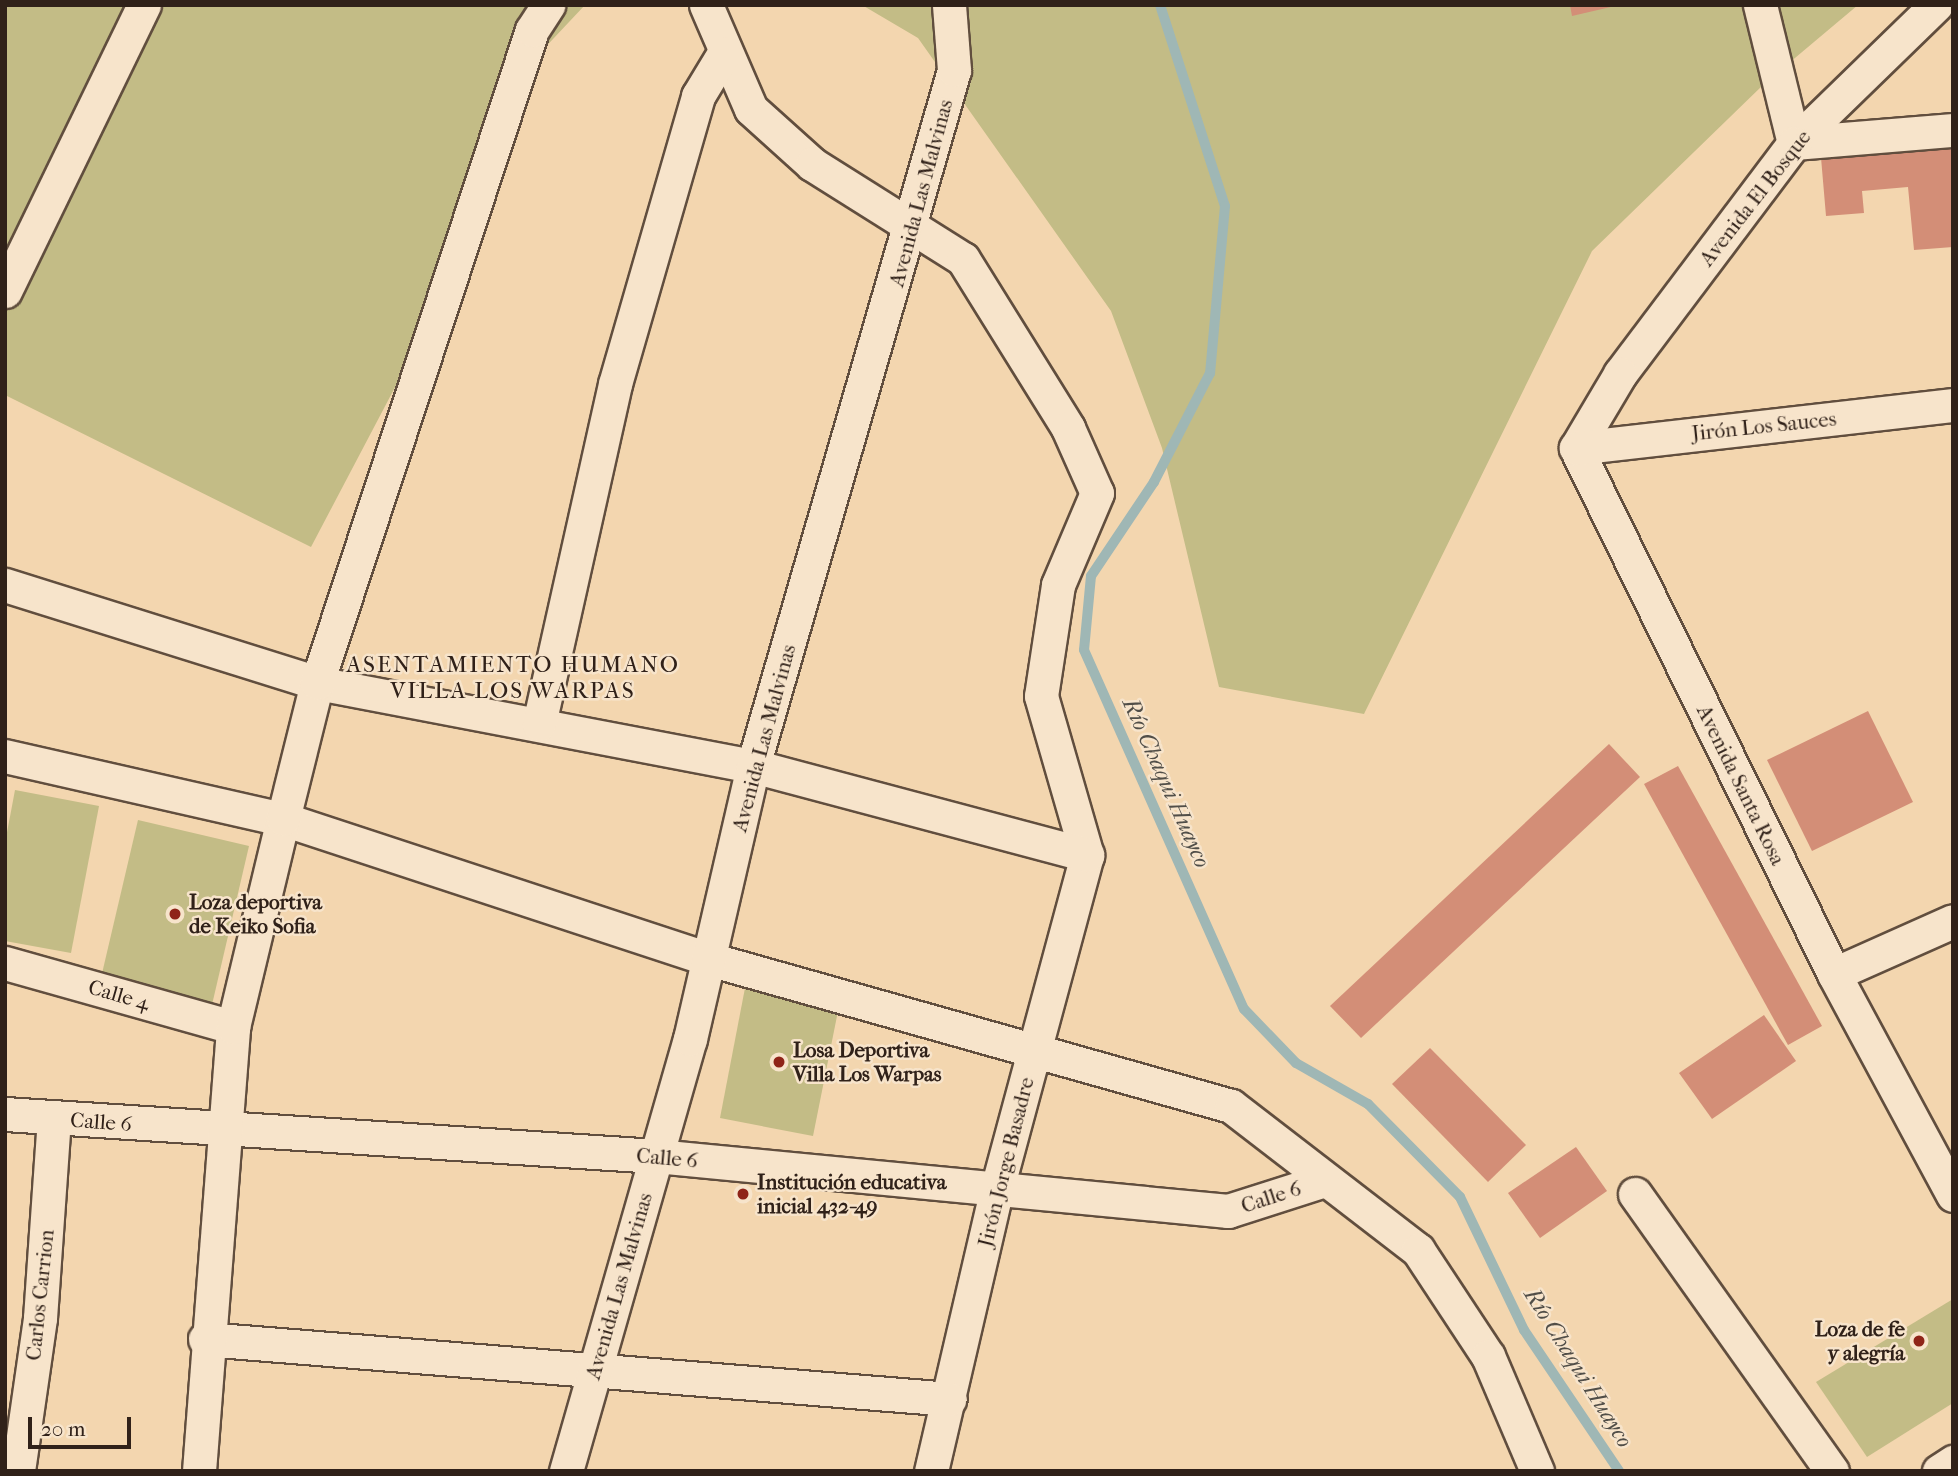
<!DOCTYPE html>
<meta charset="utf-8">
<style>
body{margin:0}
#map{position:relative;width:1958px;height:1476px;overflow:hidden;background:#f3d6af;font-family:"IM FELL French Canon",serif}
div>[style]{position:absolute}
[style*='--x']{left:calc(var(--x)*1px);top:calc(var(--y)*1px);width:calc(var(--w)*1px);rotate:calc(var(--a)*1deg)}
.green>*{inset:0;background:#c3bc86}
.stream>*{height:10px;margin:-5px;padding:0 5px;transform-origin:5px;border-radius:5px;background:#9fb7b5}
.building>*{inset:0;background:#d38e77}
.roads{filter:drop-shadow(2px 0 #614e3e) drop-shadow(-2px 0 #614e3e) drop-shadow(0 2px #614e3e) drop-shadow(0 -2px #614e3e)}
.minor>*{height:33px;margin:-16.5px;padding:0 16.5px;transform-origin:16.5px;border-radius:16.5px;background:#f7e4cb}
.dots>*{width:19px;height:19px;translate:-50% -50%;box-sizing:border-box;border:4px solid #f7e4cb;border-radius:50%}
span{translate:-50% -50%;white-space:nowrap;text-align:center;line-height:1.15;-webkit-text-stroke:5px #f7e4cb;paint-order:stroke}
.street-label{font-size:21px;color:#302119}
.poi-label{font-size:21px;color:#302119;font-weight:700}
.left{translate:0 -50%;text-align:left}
.right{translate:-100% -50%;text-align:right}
.neighbourhood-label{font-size:23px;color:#302119;letter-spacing:2px}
.water-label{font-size:23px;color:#514e48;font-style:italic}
.frame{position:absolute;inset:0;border:7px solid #302119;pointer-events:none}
.scale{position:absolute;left:28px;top:1417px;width:103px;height:32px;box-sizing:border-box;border:4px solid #302119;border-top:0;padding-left:9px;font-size:21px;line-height:24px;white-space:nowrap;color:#302119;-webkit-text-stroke:5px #f7e4cb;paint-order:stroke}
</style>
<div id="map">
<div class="green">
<div style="clip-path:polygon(5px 5px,585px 5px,537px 56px,443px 296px,311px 547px,5px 395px)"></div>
<div style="clip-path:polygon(862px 5px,1858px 5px,1763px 85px,1592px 251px,1364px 714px,1219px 687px,1162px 448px,1111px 311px,918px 38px)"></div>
<div style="clip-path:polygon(15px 790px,99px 806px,71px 953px,5px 941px,5px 843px)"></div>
<div style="clip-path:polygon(138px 820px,249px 846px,211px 1009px,100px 982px)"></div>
<div style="clip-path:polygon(745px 988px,839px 1006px,813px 1136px,720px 1118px)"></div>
<div style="clip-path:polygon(1953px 1299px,1953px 1403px,1867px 1457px,1816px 1382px)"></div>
</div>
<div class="stream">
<div style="--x:1160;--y:5;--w:211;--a:72.1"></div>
<div style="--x:1225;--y:206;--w:168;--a:95.1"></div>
<div style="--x:1210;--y:373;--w:123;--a:117.2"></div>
<div style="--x:1154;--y:482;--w:113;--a:123.8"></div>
<div style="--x:1091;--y:576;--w:74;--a:95.4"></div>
<div style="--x:1084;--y:650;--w:393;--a:66"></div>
<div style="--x:1244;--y:1009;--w:75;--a:46.1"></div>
<div style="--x:1296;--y:1063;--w:83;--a:29.7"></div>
<div style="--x:1368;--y:1104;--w:131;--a:45.3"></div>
<div style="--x:1460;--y:1197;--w:148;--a:64.3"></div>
<div style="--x:1524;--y:1330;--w:170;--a:56"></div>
</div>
<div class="building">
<div style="clip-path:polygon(1570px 5px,1615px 5px,1615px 6px,1572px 16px)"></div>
<div style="clip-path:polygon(1953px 135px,1953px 247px,1914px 250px,1908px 187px,1862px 191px,1864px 213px,1826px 216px,1820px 146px)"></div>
<div style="clip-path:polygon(1868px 711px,1913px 802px,1812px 851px,1767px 760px)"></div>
<div style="clip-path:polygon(1609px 744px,1640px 777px,1361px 1038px,1330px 1006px)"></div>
<div style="clip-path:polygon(1678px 766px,1822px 1026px,1788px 1045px,1644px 784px)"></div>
<div style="clip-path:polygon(1764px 1015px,1796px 1061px,1712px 1119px,1679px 1073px)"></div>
<div style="clip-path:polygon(1430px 1048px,1526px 1145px,1488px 1182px,1392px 1084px)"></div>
<div style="clip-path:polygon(1576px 1147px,1607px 1191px,1540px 1238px,1508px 1193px)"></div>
</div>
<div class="roads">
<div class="minor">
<div style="--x:706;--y:5;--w:113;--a:66.6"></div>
<div style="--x:751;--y:109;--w:82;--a:42"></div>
<div style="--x:812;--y:164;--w:178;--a:32.2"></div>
<div style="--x:963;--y:259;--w:199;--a:58.1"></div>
<div style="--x:1068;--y:428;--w:71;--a:66"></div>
<div style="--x:1097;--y:493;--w:100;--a:113"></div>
<div style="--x:1058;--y:585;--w:112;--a:98.7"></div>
<div style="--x:1041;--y:696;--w:166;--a:73.9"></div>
<div style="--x:1087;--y:855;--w:349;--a:105.1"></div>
<div style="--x:996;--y:1192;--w:286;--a:103.1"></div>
<div style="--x:1760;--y:5;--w:142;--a:76.2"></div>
<div style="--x:1794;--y:143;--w:160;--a:-4.7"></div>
<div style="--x:1936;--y:5;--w:198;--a:135.8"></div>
<div style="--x:1794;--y:143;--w:289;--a:127"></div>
<div style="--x:1620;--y:374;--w:86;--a:120.7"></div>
<div style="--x:1576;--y:448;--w:586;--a:63.87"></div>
<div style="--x:1834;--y:974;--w:251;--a:61.7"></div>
<div style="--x:5;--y:291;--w:318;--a:-64.1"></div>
<div style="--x:1576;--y:448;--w:379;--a:-6.5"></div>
<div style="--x:5;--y:585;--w:327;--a:17.4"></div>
<div style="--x:317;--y:683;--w:444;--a:10.8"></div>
<div style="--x:753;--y:766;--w:346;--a:14.9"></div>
<div style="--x:539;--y:724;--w:348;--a:-77.4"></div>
<div style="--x:615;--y:384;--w:300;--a:-73.9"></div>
<div style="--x:698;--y:96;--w:50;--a:-58.8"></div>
<div style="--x:5;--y:756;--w:285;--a:12.8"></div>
<div style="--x:283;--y:819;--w:448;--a:18.2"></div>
<div style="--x:709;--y:959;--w:542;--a:15.73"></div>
<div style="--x:1231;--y:1106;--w:236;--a:37.6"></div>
<div style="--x:1418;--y:1250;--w:127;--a:56.6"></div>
<div style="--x:1488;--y:1356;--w:125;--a:66.9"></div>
<div style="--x:5;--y:963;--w:237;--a:15.7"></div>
<div style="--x:1834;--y:974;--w:130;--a:-24"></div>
<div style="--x:5;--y:1114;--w:652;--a:3.69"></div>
<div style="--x:656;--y:1156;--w:575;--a:5.49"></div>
<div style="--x:1228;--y:1211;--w:99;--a:-17.7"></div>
<div style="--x:1635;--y:1194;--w:340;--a:54.6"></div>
<div style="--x:205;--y:1339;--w:747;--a:4.6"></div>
<div style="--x:18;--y:1471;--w:155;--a:-81.8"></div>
<div style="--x:40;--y:1318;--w:200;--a:-86"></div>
<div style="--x:199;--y:1471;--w:445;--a:-85.6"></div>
<div style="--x:233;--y:1027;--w:214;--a:-76.5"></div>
<div style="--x:283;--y:819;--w:140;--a:-76"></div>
<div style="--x:317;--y:683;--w:687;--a:-71.78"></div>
<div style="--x:532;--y:30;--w:30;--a:-57"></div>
<div style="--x:566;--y:1471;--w:449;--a:-74"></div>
<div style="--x:690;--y:1039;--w:280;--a:-77"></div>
<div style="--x:753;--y:766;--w:724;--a:-73.89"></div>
<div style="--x:954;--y:70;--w:65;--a:-94.4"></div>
<div style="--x:1939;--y:1471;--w:17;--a:-33"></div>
</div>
</div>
<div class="dots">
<div style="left:175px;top:914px;background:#8f2418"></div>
<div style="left:779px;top:1062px;background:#8f2418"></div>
<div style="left:743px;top:1194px;background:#8f2418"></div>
<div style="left:1919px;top:1341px;background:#8f2418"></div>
</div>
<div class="street-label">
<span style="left:921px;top:193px;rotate:-75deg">Avenida Las Malvinas</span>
<span style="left:1755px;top:198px;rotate:-52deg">Avenida El Bosque</span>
<span style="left:1764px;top:426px;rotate:-6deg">Jirón Los Sauces</span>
<span style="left:764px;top:738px;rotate:-75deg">Avenida Las Malvinas</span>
<span style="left:1741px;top:785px;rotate:64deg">Avenida Santa Rosa</span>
<span style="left:119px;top:995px;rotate:16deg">Calle 4</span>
<span style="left:101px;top:1122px;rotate:4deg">Calle 6</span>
<span style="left:667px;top:1158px;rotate:5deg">Calle 6</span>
<span style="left:1006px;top:1162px;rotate:-76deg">Jirón Jorge Basadre</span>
<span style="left:1271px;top:1197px;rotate:-18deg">Calle 6</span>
<span style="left:619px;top:1286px;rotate:-74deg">Avenida Las Malvinas</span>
<span style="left:40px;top:1295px;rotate:-84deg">Carlos Carrion</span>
</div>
<div class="poi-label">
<span class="left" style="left:189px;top:914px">Loza deportiva<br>de Keiko Sofia</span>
<span class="left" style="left:793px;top:1062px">Losa Deportiva<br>Villa Los Warpas</span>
<span class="left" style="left:757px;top:1194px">Institución educativa<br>inicial 432-49</span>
<span class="right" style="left:1905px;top:1341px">Loza de fe<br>y alegría</span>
</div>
<div class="neighbourhood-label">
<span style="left:513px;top:678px">ASENTAMIENTO HUMANO<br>VILLA LOS WARPAS</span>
</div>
<div class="water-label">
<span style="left:1166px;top:783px;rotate:66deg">Río Chaqui Huayco</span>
<span style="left:1578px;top:1368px;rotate:58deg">Río Chaqui Huayco</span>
</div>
<div class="frame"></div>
<div class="scale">20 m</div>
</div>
